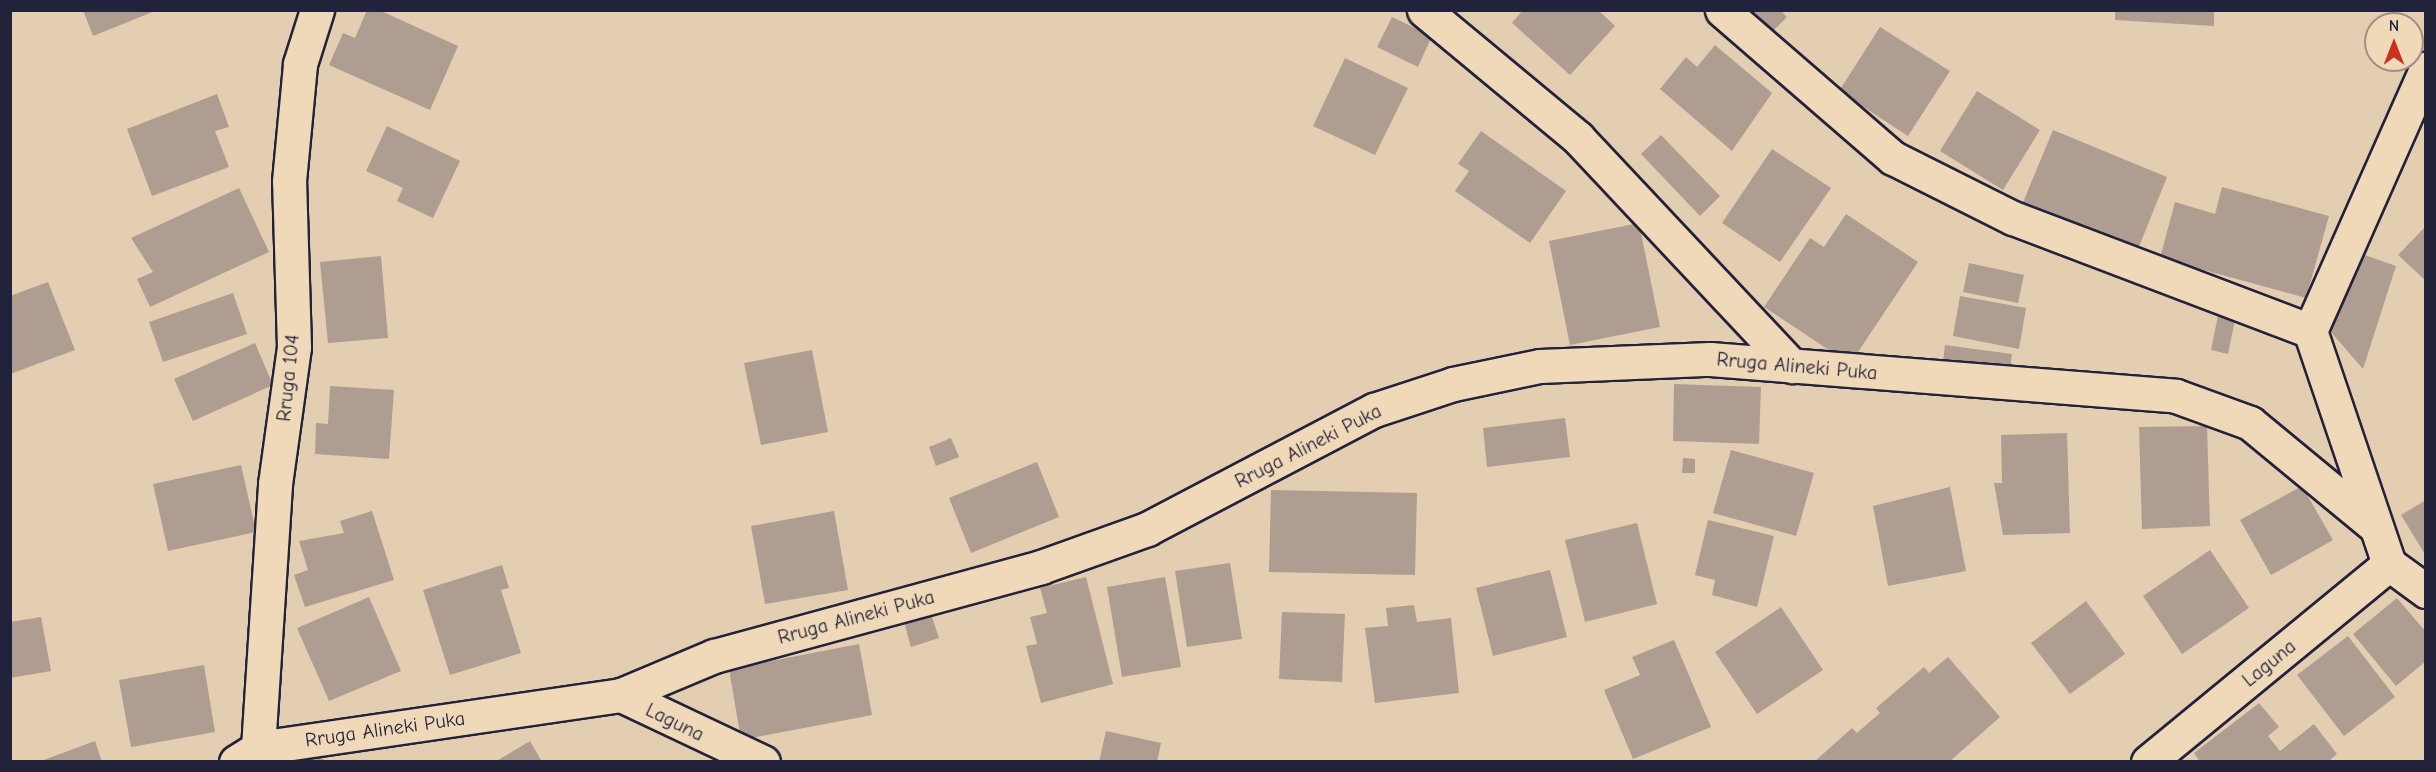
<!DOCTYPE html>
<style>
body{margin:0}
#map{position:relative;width:2436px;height:772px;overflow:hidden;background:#e4ceb2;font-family:"Comic Neue",sans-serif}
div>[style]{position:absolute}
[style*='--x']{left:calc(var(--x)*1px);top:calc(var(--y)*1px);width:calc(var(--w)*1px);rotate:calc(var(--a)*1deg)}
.building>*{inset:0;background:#ae9d90}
.roads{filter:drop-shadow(2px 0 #22223b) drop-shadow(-2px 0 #22223b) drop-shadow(0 2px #22223b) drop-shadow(0 -2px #22223b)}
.minor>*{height:33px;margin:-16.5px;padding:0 16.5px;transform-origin:16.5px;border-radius:16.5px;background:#f0d9b9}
span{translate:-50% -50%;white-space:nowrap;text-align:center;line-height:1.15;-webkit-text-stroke:4.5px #f0d9b9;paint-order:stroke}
.street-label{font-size:20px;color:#22223b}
.frame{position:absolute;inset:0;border:12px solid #22223b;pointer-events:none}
.north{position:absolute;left:2364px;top:12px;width:60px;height:60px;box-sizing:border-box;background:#f0d9b9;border:2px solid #9e9087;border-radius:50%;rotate:0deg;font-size:16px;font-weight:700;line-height:24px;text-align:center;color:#22223b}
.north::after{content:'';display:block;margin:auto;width:21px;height:27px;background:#c8321e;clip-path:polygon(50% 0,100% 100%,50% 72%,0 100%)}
</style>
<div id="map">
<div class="building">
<div style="clip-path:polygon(83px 10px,155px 10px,155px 11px,93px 36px)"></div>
<div style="clip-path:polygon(367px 10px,379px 10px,458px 46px,430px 110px,329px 65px,343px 33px,355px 38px)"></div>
<div style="clip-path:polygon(1523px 10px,1598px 10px,1615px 26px,1570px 75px,1512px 23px)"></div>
<div style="clip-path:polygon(1730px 10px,1780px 10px,1787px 17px,1762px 42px)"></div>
<div style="clip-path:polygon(2115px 10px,2214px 10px,2214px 26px,2115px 20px)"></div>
<div style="clip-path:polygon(1392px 17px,1432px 36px,1418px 67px,1377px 47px)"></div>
<div style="clip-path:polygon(1880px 27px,1950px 71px,1908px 136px,1839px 91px)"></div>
<div style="clip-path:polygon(1715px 45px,1772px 93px,1732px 151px,1660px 89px,1686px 57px,1697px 67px)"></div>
<div style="clip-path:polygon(1345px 58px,1408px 88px,1375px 155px,1313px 126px)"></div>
<div style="clip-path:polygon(1977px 91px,2040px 130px,2003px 190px,1940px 151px)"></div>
<div style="clip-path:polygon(217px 94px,229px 127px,215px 131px,229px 167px,152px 196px,127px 129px)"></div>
<div style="clip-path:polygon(387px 126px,460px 161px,433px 218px,397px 201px,403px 188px,366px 171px)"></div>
<div style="clip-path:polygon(2053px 130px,2167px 177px,2136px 254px,2021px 207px)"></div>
<div style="clip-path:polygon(1481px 131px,1566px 191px,1530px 243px,1455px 191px,1469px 171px,1458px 164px)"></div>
<div style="clip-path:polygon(1661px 135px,1720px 196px,1700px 216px,1641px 154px)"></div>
<div style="clip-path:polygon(1772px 149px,1831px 188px,1780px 262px,1722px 223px)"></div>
<div style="clip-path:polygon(2222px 187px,2329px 216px,2306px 298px,2160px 258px,2175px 202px,2215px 214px)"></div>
<div style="clip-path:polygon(239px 188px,269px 252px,150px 307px,137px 279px,153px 272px,131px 238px)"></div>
<div style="clip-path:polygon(1846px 214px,1918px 262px,1850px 364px,1764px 307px,1810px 238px,1824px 247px)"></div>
<div style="clip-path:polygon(1639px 223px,1660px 327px,1570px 345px,1549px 241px)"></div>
<div style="clip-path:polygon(2426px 226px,2426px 281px,2398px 255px)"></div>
<div style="clip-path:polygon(2359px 253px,2396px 266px,2363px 369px,2331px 332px)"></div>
<div style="clip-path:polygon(381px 256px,388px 338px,328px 343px,320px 262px)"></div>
<div style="clip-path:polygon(1969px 263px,2024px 275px,2018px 303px,1963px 292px)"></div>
<div style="clip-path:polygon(48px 282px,75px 350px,10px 374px,10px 296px)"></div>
<div style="clip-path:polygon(233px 293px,247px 334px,163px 362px,149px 322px)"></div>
<div style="clip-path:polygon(1960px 296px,2026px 308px,2019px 349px,1953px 336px)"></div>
<div style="clip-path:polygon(2219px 311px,2236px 315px,2228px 354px,2211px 350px)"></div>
<div style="clip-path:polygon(255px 343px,273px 385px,193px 421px,174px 379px)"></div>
<div style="clip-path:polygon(1945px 345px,2012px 354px,2009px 378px,1942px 369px)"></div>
<div style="clip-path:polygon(812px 350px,828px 432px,761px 445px,744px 363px)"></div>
<div style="clip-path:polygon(1674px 384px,1761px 387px,1759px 444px,1673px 441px)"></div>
<div style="clip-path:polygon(330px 386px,394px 390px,389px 459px,315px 454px,316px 423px,328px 424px)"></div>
<div style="clip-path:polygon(1565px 418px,1570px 457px,1487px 467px,1483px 428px)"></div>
<div style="clip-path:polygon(2207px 426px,2210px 526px,2142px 529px,2139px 427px)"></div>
<div style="clip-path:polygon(2067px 433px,2070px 533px,2003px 535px,1994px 483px,2002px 483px,2001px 435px)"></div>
<div style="clip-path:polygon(951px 438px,959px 457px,936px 466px,929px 447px)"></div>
<div style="clip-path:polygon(1731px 450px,1814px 473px,1796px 536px,1713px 513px)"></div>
<div style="clip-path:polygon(1683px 458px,1695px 459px,1695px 473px,1682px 473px)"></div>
<div style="clip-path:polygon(1037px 462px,1059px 517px,971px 553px,949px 498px)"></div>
<div style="clip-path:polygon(241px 465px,256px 532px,168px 551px,153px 484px)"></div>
<div style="clip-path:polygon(2302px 486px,2333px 540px,2271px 575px,2240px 520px)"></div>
<div style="clip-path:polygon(1950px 487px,1966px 571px,1888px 586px,1873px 506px)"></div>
<div style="clip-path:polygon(1271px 490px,1417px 493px,1415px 575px,1269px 572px)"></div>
<div style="clip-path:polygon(2426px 500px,2426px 556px,2401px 515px)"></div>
<div style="clip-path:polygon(372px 511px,394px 580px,305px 607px,294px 575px,308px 570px,299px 541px,344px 533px,340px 521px)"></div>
<div style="clip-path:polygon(834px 511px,848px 590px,765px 604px,751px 526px)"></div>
<div style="clip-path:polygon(1708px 520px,1774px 536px,1757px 607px,1712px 595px,1715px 580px,1695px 575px)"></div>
<div style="clip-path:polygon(1637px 523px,1657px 604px,1585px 622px,1565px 540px)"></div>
<div style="clip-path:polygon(2210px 550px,2249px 608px,2182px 654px,2143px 596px)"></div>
<div style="clip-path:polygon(1230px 563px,1242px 639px,1187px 647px,1175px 571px)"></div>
<div style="clip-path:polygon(502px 565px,509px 588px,501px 590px,521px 653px,450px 675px,423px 590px)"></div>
<div style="clip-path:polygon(1550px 570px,1567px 637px,1493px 656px,1476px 588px)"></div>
<div style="clip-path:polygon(1086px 577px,1113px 684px,1041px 703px,1026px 646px,1037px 644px,1030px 617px,1047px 613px,1040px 588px)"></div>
<div style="clip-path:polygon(1165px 577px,1181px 667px,1122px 677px,1107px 587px)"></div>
<div style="clip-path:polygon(369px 597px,401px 671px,329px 701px,297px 628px)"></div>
<div style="clip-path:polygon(2397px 598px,2426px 632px,2426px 661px,2396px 686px,2353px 634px)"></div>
<div style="clip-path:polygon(2086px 601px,2125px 654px,2070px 694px,2031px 643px)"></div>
<div style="clip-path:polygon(1414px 605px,1417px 622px,1451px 618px,1459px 693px,1375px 703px,1365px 628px,1388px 626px,1386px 608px)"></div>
<div style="clip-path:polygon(1781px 607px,1823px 670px,1757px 714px,1715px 652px)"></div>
<div style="clip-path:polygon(1282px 612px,1345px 614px,1342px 682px,1279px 679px)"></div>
<div style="clip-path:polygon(931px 614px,939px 638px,911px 647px,904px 622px)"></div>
<div style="clip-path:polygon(41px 617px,51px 671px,10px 678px,10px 622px)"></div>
<div style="clip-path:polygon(2348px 636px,2395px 697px,2344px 736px,2297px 675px)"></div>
<div style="clip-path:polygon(1674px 640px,1711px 727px,1633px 759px,1604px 690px,1640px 675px,1632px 657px)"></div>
<div style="clip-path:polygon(859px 644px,872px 715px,741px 740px,729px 669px)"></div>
<div style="clip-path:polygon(1948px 657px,2000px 717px,1949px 762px,1814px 762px,1852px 728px,1857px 733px,1880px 713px,1876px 708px,1924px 667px,1929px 673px)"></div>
<div style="clip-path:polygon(204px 665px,215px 732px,131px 747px,119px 680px)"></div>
<div style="clip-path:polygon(2259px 703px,2279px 727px,2268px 736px,2280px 751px,2314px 724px,2337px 754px,2328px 762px,2200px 762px,2194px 753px)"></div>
<div style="clip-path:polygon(1106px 731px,1161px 743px,1157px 762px,1099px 762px)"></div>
<div style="clip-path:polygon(95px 741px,102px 762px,41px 762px,41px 761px)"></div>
<div style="clip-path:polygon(530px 741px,542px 762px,495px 762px)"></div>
<div style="clip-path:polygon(315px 751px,326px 762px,306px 762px)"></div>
</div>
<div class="roads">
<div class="minor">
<div style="--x:1424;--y:10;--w:200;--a:39.7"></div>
<div style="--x:1578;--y:138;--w:313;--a:46.8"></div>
<div style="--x:1722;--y:10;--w:226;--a:40.9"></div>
<div style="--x:1893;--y:158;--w:134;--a:26.6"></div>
<div style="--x:2013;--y:218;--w:318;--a:20.8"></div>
<div style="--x:2389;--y:564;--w:246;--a:-108.7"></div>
<div style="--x:2310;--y:331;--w:287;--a:-66.1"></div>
<div style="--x:2389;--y:564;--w:46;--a:36.1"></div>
<div style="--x:621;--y:695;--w:157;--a:25.3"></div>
<div style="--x:258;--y:748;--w:265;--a:-86.3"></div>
<div style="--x:275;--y:484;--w:138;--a:-82.1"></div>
<div style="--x:294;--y:347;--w:166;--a:-91.7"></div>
<div style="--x:289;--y:181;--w:118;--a:-84.6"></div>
<div style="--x:300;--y:64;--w:57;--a:-72.5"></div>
<div style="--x:236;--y:762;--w:26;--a:-32"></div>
<div style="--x:258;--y:748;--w:367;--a:-8.3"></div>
<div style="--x:621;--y:695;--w:101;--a:-22.8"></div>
<div style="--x:714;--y:656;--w:339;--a:-15.2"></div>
<div style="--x:1041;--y:567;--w:113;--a:-19.7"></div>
<div style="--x:1147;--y:529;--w:256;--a:-27.7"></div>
<div style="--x:1374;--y:410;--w:83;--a:-18.2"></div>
<div style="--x:1453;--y:384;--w:89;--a:-11.7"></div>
<div style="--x:1540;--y:366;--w:170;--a:-2.4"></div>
<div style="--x:1710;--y:359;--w:467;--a:4.5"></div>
<div style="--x:2176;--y:396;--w:79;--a:20"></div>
<div style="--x:2250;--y:423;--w:163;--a:39.5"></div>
<div style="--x:2148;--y:762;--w:312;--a:-39.4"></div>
</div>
</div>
<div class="street-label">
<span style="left:1797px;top:366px;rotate:5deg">Rruga Alineki Puka</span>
<span style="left:288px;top:378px;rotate:-84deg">Rruga 104</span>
<span style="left:1308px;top:446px;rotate:-27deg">Rruga Alineki Puka</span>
<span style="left:856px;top:617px;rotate:-15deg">Rruga Alineki Puka</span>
<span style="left:2269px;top:663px;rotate:-39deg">Laguna</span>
<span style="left:675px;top:722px;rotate:26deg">Laguna</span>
<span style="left:385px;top:729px;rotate:-8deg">Rruga Alineki Puka</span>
</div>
<div class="frame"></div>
<div class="north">N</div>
</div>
